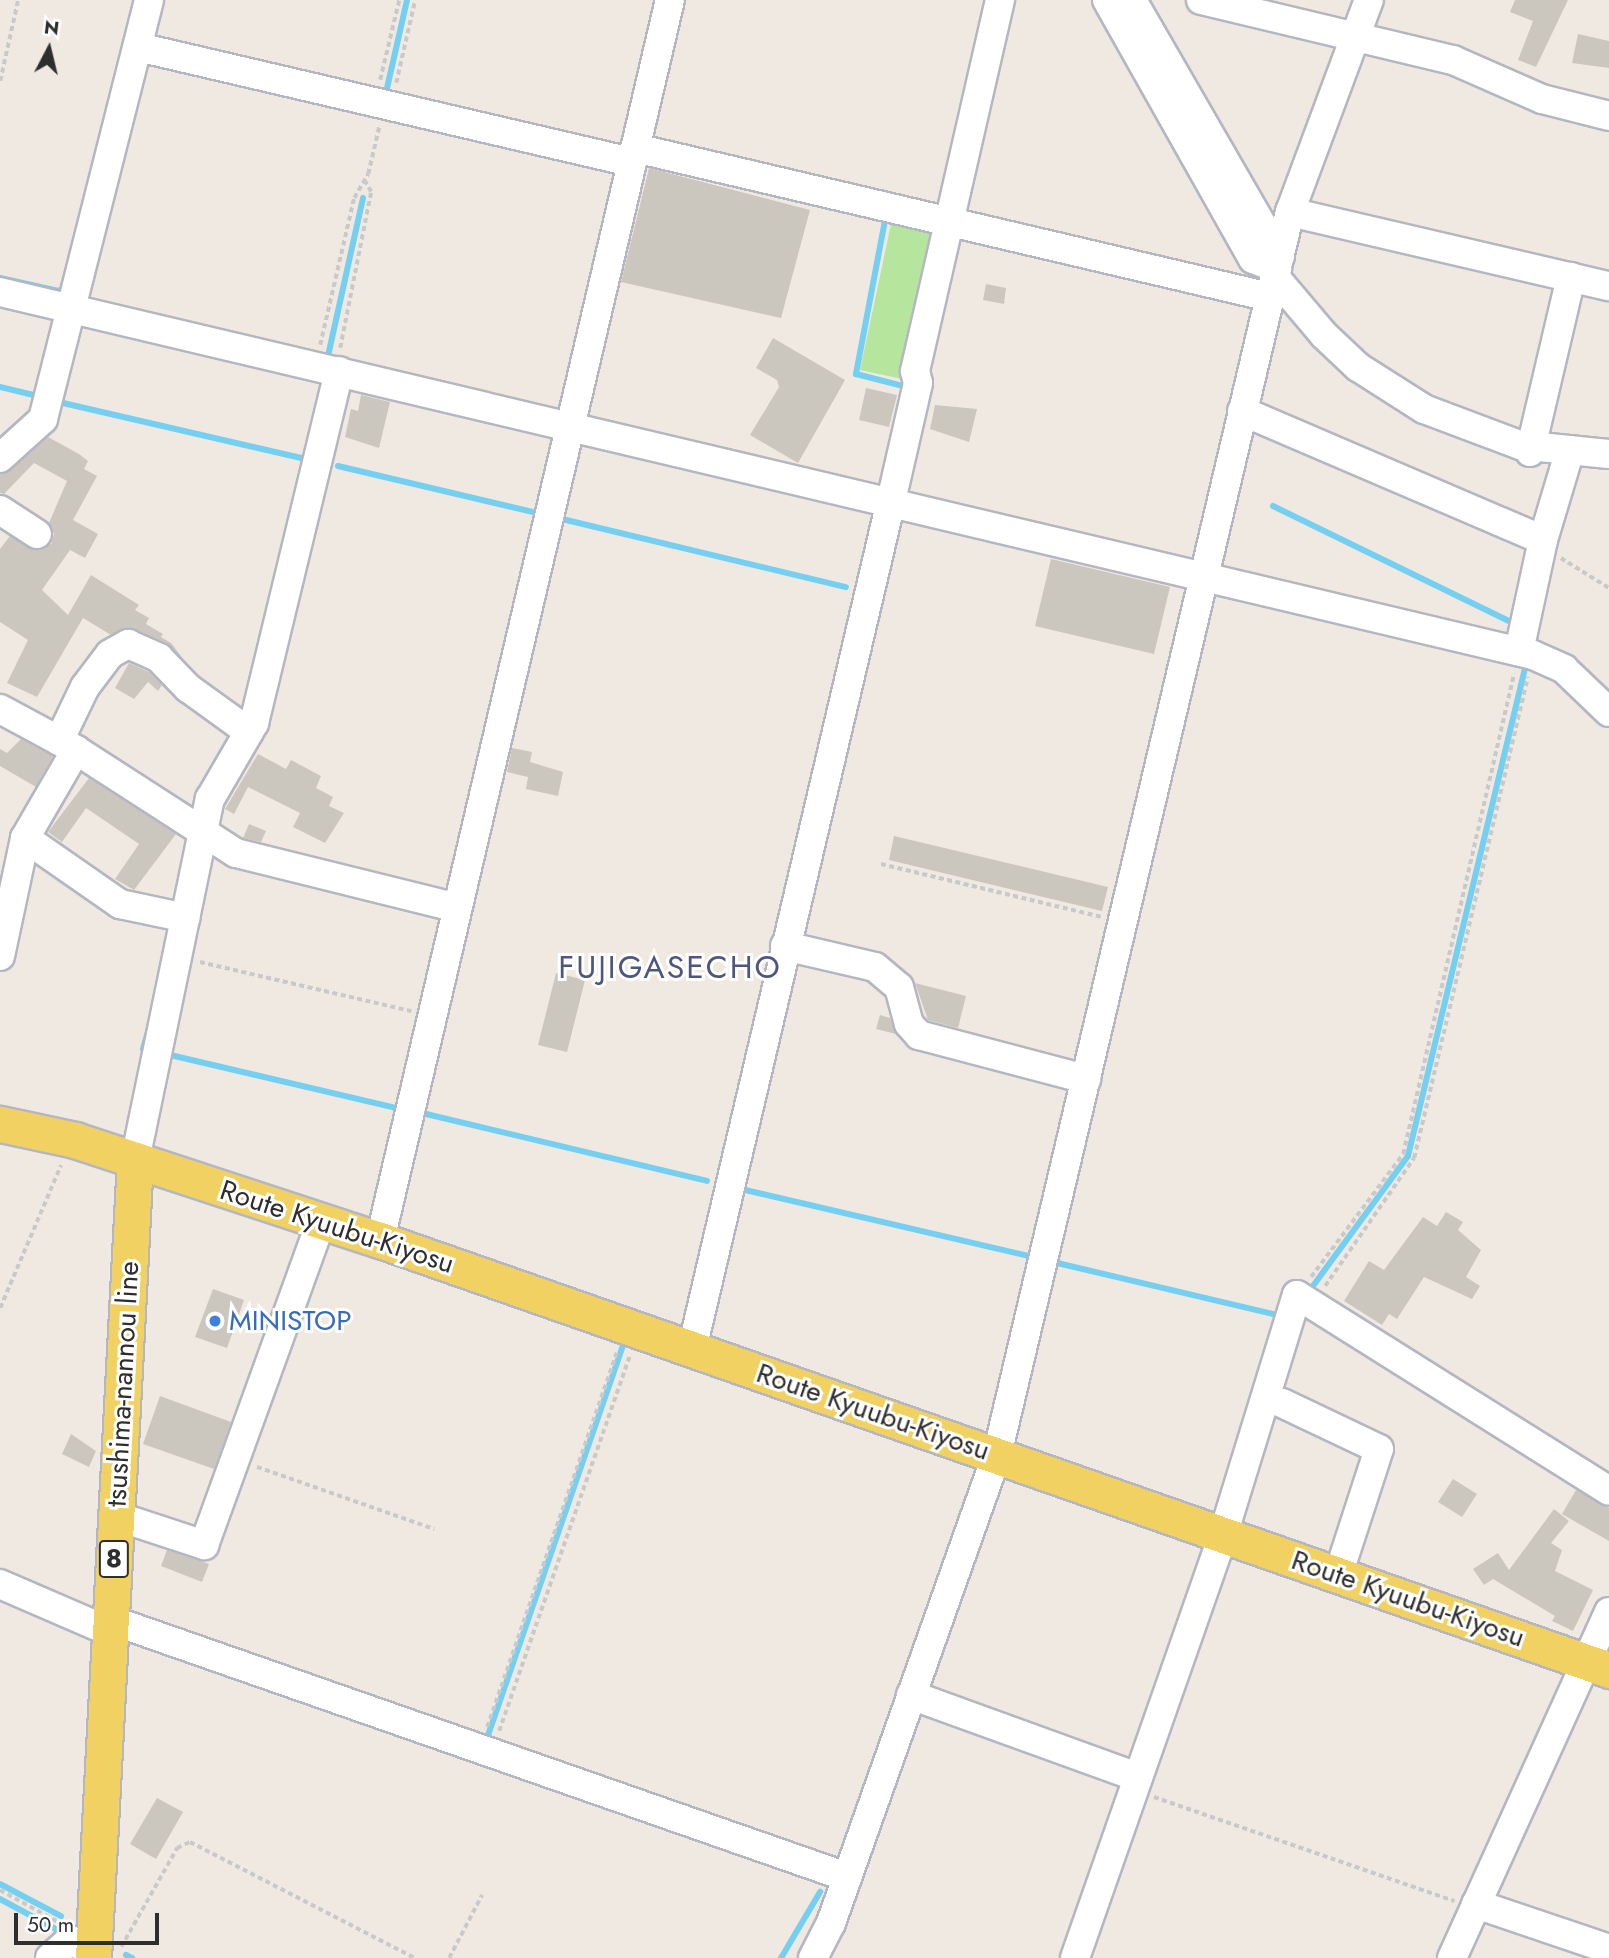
<!DOCTYPE html>
<style>
body{margin:0}
#map{position:relative;width:1609px;height:1958px;overflow:hidden;background:#efe9e1;font-family:Jost,sans-serif}
div>[style]{position:absolute}
[style*='--x']{left:calc(var(--x)*1px);top:calc(var(--y)*1px);width:calc(var(--w)*1px);rotate:calc(var(--a)*1deg)}
.green>*{inset:0;background:#b6e59e}
.stream>*{height:6px;margin:-3px;padding:0 3px;transform-origin:3px;border-radius:3px;background:#75cff0}
.building>*{inset:0;background:#cbc7bf}
.path>*{height:3.5px;margin-top:-1.75px;transform-origin:0;background:repeating-linear-gradient(90deg,#c9c9c9 0 5px,transparent 0 8.5px)}
.roads{filter:drop-shadow(2px 0 #b4b7c1) drop-shadow(-2px 0 #b4b7c1) drop-shadow(0 2px #b4b7c1) drop-shadow(0 -2px #b4b7c1)}
.minor>*{height:28px;margin:-14px;padding:0 14px;transform-origin:14px;border-radius:14px;background:#fff}
.major>*{height:35px;margin:-17.5px;padding:0 17.5px;transform-origin:17.5px;border-radius:17.5px;background:#f2d163}
.dots>*{width:19px;height:19px;translate:-50% -50%;box-sizing:border-box;border:4px solid #fff;border-radius:50%}
span{translate:-50% -50%;white-space:nowrap;text-align:center;line-height:1.15;-webkit-text-stroke:6px #fff;paint-order:stroke}
.shield-label span{padding:2px 5px;background:#fff;border:2px solid;border-radius:5px;-webkit-text-stroke-width:0}
.shield-label{font-size:26px;color:#2e2e2e;font-weight:700}
.street-label{font-size:28px;color:#2e2e2e}
.shop-label{font-size:28px;color:#366cbe}
.left{translate:0 -50%;text-align:left}
.quarter-label{font-size:32px;color:#4d5680;letter-spacing:2px}
.north{position:absolute;left:14px;top:14px;width:70px;height:70px;-webkit-text-stroke:5px #fff;paint-order:stroke;rotate:7deg;font-size:19px;font-weight:700;line-height:28px;text-align:center;color:#2e2e2e}
.north::after{content:'';display:block;margin:auto;width:24px;height:32px;background:#2e2e2e;clip-path:polygon(50% 0,100% 100%,50% 72%,0 100%)}
.scale{position:absolute;left:14px;top:1913px;width:145px;height:32px;box-sizing:border-box;border:4px solid #2e2e2e;border-top:0;padding-left:9px;font-size:21px;line-height:24px;white-space:nowrap;color:#2e2e2e;-webkit-text-stroke:5px #fff;paint-order:stroke}
</style>
<div id="map">
<div class="green">
<div style="clip-path:polygon(893px 215px,935px 225px,907px 380px,860px 370px)"></div>
</div>
<div class="stream">
<div style="--x:385;--y:97;--w:99;--a:-77.2"></div>
<div style="--x:886;--y:215;--w:162;--a:100.7"></div>
<div style="--x:856;--y:374;--w:53;--a:14.3"></div>
<div style="--x:0;--y:278;--w:60;--a:12.4"></div>
<div style="--x:59;--y:291;--w:11;--a:-34"></div>
<div style="--x:328;--y:356;--w:162;--a:-77.5"></div>
<div style="--x:0;--y:387;--w:43;--a:13.4"></div>
<div style="--x:63;--y:403;--w:249;--a:13"></div>
<div style="--x:338;--y:466;--w:204;--a:13.3"></div>
<div style="--x:1273;--y:506;--w:267;--a:26"></div>
<div style="--x:562;--y:519;--w:292;--a:13.5"></div>
<div style="--x:143;--y:1049;--w:15;--a:-74"></div>
<div style="--x:166;--y:1054;--w:237;--a:13.2"></div>
<div style="--x:422;--y:1113;--w:293;--a:13.4"></div>
<div style="--x:741;--y:1189;--w:295;--a:13.1"></div>
<div style="--x:1053;--y:1262;--w:234;--a:13.3"></div>
<div style="--x:1310;--y:1290;--w:166;--a:-53.8"></div>
<div style="--x:1408;--y:1156;--w:506;--a:-76.51"></div>
<div style="--x:486;--y:1741;--w:418;--a:-70.9"></div>
<div style="--x:0;--y:1884;--w:69;--a:27.7"></div>
<div style="--x:0;--y:1899;--w:74;--a:28.3"></div>
<div style="--x:126;--y:1955;--w:7;--a:27"></div>
<div style="--x:781;--y:1958;--w:77;--a:-59.4"></div>
</div>
<div class="building">
<div style="clip-path:polygon(1515px 0,1568px 0,1536px 67px,1518px 60px,1533px 21px,1510px 12px)"></div>
<div style="clip-path:polygon(1578px 34px,1609px 41px,1609px 68px,1572px 63px)"></div>
<div style="clip-path:polygon(649px 168px,810px 210px,781px 318px,621px 282px)"></div>
<div style="clip-path:polygon(986px 284px,1006px 288px,1004px 304px,983px 300px)"></div>
<div style="clip-path:polygon(773px 338px,845px 380px,798px 463px,750px 435px,779px 387px,777px 380px,756px 368px)"></div>
<div style="clip-path:polygon(866px 388px,897px 395px,889px 427px,859px 420px)"></div>
<div style="clip-path:polygon(361px 395px,390px 402px,379px 448px,345px 437px,351px 409px,358px 411px)"></div>
<div style="clip-path:polygon(935px 405px,977px 409px,969px 442px,930px 429px)"></div>
<div style="clip-path:polygon(48px 437px,79px 454px,88px 461px,84px 469px,97px 476px,73px 520px,98px 534px,85px 558px,70px 550px,42px 590px,68px 615px,91px 575px,139px 605px,135px 610px,149px 618px,146px 624px,163px 634px,161px 637px,171px 643px,184px 660px,166px 643px,135px 629px,111px 635px,83px 618px,37px 697px,7px 683px,28px 640px,0 622px,0 549px,10px 536px,35px 550px,51px 544px,54px 534px,49px 523px,67px 481px,34px 463px,4px 494px,0 493px,0 474px,11px 470px)"></div>
<div style="clip-path:polygon(1051px 559px,1170px 587px,1154px 654px,1035px 626px)"></div>
<div style="clip-path:polygon(129px 663px,149px 672px,162px 685px,158px 691px,148px 682px,134px 699px,115px 688px)"></div>
<div style="clip-path:polygon(21px 739px,53px 756px,36px 787px,0 766px,0 749px,7px 753px)"></div>
<div style="clip-path:polygon(512px 748px,532px 752px,530px 762px,563px 772px,558px 796px,526px 789px,528px 777px,507px 772px)"></div>
<div style="clip-path:polygon(258px 754px,286px 769px,291px 760px,321px 776px,316px 788px,333px 797px,329px 806px,344px 813px,325px 843px,293px 827px,300px 813px,248px 787px,234px 814px,225px 809px)"></div>
<div style="clip-path:polygon(89px 778px,176px 834px,134px 890px,115px 879px,139px 844px,86px 808px,62px 842px,48px 832px)"></div>
<div style="clip-path:polygon(249px 824px,266px 831px,261px 842px,243px 838px)"></div>
<div style="clip-path:polygon(894px 836px,1108px 887px,1102px 911px,889px 860px)"></div>
<div style="clip-path:polygon(556px 973px,585px 980px,567px 1052px,538px 1045px)"></div>
<div style="clip-path:polygon(915px 983px,966px 996px,958px 1028px,928px 1020px)"></div>
<div style="clip-path:polygon(880px 1015px,890px 1018px,896px 1034px,876px 1029px)"></div>
<div style="clip-path:polygon(1446px 1212px,1463px 1222px,1458px 1230px,1481px 1250px,1466px 1277px,1480px 1286px,1472px 1299px,1424px 1277px,1397px 1319px,1389px 1314px,1382px 1325px,1344px 1301px,1369px 1261px,1384px 1270px,1423px 1217px,1437px 1226px)"></div>
<div style="clip-path:polygon(213px 1289px,244px 1300px,227px 1348px,195px 1337px)"></div>
<div style="clip-path:polygon(160px 1396px,231px 1422px,214px 1469px,143px 1444px)"></div>
<div style="clip-path:polygon(71px 1434px,96px 1451px,89px 1467px,62px 1454px)"></div>
<div style="clip-path:polygon(1453px 1479px,1477px 1494px,1462px 1517px,1438px 1502px)"></div>
<div style="clip-path:polygon(1576px 1490px,1609px 1508px,1609px 1541px,1562px 1514px)"></div>
<div style="clip-path:polygon(1554px 1509px,1569px 1521px,1551px 1543px,1562px 1550px,1555px 1571px,1593px 1590px,1573px 1631px,1552px 1621px,1555px 1616px,1493px 1579px,1484px 1585px,1473px 1569px,1498px 1553px,1509px 1570px)"></div>
<div style="clip-path:polygon(167px 1550px,209px 1564px,202px 1582px,161px 1566px)"></div>
<div style="clip-path:polygon(157px 1798px,183px 1812px,156px 1859px,130px 1844px)"></div>
</div>
<div class="path">
<div style="--x:380;--y:80;--w:82;--a:-76.6"></div>
<div style="--x:0;--y:81;--w:83;--a:-77.5"></div>
<div style="--x:396;--y:83;--w:85;--a:-77.1"></div>
<div style="--x:320;--y:345;--w:151;--a:-77"></div>
<div style="--x:354;--y:198;--w:28;--a:-60"></div>
<div style="--x:368;--y:174;--w:48;--a:-76.8"></div>
<div style="--x:340;--y:348;--w:159;--a:-78.8"></div>
<div style="--x:371;--y:192;--w:14;--a:-120"></div>
<div style="--x:1561;--y:558;--w:57;--a:32"></div>
<div style="--x:881;--y:864;--w:226;--a:13.5"></div>
<div style="--x:200;--y:962;--w:217;--a:13.1"></div>
<div style="--x:1311;--y:1277;--w:154;--a:-53.2"></div>
<div style="--x:1403;--y:1154;--w:493;--a:-77"></div>
<div style="--x:1325;--y:1286;--w:156;--a:-55.2"></div>
<div style="--x:1414;--y:1158;--w:494;--a:-76.7"></div>
<div style="--x:0;--y:1308;--w:155;--a:-66.9"></div>
<div style="--x:257;--y:1467;--w:188;--a:19.3"></div>
<div style="--x:487;--y:1727;--w:398;--a:-70.9"></div>
<div style="--x:499;--y:1731;--w:398;--a:-70.8"></div>
<div style="--x:1154;--y:1797;--w:318;--a:19.1"></div>
<div style="--x:0;--y:1890;--w:66;--a:28.9"></div>
<div style="--x:121;--y:1947;--w:114;--a:-60.5"></div>
<div style="--x:177;--y:1848;--w:14;--a:-25"></div>
<div style="--x:190;--y:1842;--w:253;--a:27.3"></div>
<div style="--x:449;--y:1958;--w:71;--a:-62.4"></div>
</div>
<div class="roads">
<div class="minor">
<div style="--x:1107;--y:0;--w:297;--a:60.6"></div>
<div style="--x:1253;--y:259;--w:26;--a:21"></div>
<div style="--x:1132;--y:0;--w:296;--a:60"></div>
<div style="--x:1201;--y:0;--w:259;--a:13.4"></div>
<div style="--x:1453;--y:60;--w:97;--a:23.7"></div>
<div style="--x:1542;--y:99;--w:69;--a:14.2"></div>
<div style="--x:138;--y:47;--w:506;--a:13.13"></div>
<div style="--x:635;--y:148;--w:652;--a:13.21"></div>
<div style="--x:1290;--y:212;--w:327;--a:13.1"></div>
<div style="--x:1275;--y:277;--w:76;--a:49.8"></div>
<div style="--x:1324;--y:335;--w:47;--a:43.3"></div>
<div style="--x:1358;--y:367;--w:78;--a:32.5"></div>
<div style="--x:1424;--y:409;--w:103;--a:20.6"></div>
<div style="--x:1520;--y:445;--w:89;--a:5.8"></div>
<div style="--x:0;--y:292;--w:1575;--a:13.32"></div>
<div style="--x:1533;--y:655;--w:34;--a:24"></div>
<div style="--x:1564;--y:669;--w:62;--a:43.7"></div>
<div style="--x:1242;--y:411;--w:327;--a:23.2"></div>
<div style="--x:1543;--y:540;--w:114;--a:102.2"></div>
<div style="--x:1530;--y:452;--w:180;--a:-76.8"></div>
<div style="--x:0;--y:458;--w:58;--a:-42.2"></div>
<div style="--x:43;--y:419;--w:432;--a:-75.8"></div>
<div style="--x:0;--y:510;--w:44;--a:33"></div>
<div style="--x:1543;--y:540;--w:94;--a:-73.3"></div>
<div style="--x:0;--y:709;--w:86;--a:28.3"></div>
<div style="--x:76;--y:750;--w:190;--a:32.8"></div>
<div style="--x:236;--y:853;--w:226;--a:13.9"></div>
<div style="--x:59;--y:741;--w:60;--a:-64.3"></div>
<div style="--x:85;--y:687;--w:41;--a:-52.9"></div>
<div style="--x:110;--y:654;--w:21;--a:-29"></div>
<div style="--x:128;--y:644;--w:34;--a:24"></div>
<div style="--x:159;--y:658;--w:42;--a:46"></div>
<div style="--x:188;--y:688;--w:75;--a:35.8"></div>
<div style="--x:25;--y:838;--w:116;--a:34.8"></div>
<div style="--x:120;--y:904;--w:67;--a:12"></div>
<div style="--x:785;--y:946;--w:92;--a:13.1"></div>
<div style="--x:875;--y:967;--w:31;--a:40"></div>
<div style="--x:899;--y:987;--w:38;--a:75"></div>
<div style="--x:909;--y:1024;--w:15;--a:48"></div>
<div style="--x:919;--y:1035;--w:173;--a:14.8"></div>
<div style="--x:0;--y:956;--w:121;--a:-78"></div>
<div style="--x:25;--y:838;--w:102;--a:-59.9"></div>
<div style="--x:135;--y:1160;--w:369;--a:-78.3"></div>
<div style="--x:210;--y:799;--w:88;--a:-59.9"></div>
<div style="--x:254;--y:723;--w:362;--a:-76.4"></div>
<div style="--x:380;--y:1240;--w:1273;--a:-76.84"></div>
<div style="--x:692;--y:1349;--w:871;--a:-76.79"></div>
<div style="--x:891;--y:501;--w:121;--a:-77.1"></div>
<div style="--x:918;--y:383;--w:12;--a:-104"></div>
<div style="--x:915;--y:371;--w:381;--a:-77.1"></div>
<div style="--x:1282;--y:1403;--w:107;--a:25.4"></div>
<div style="--x:1379;--y:1449;--w:133;--a:108"></div>
<div style="--x:116;--y:1516;--w:93;--a:18.2"></div>
<div style="--x:204;--y:1545;--w:344;--a:-70.1"></div>
<div style="--x:0;--y:1584;--w:121;--a:23.4"></div>
<div style="--x:111;--y:1620;--w:780;--a:19.25"></div>
<div style="--x:911;--y:1695;--w:241;--a:19.9"></div>
<div style="--x:1476;--y:1904;--w:140;--a:18.7"></div>
<div style="--x:50;--y:1958;--w:27;--a:-42"></div>
<div style="--x:70;--y:1940;--w:27;--a:27"></div>
<div style="--x:813;--y:1958;--w:39;--a:-63"></div>
<div style="--x:831;--y:1923;--w:497;--a:-70.5"></div>
<div style="--x:997;--y:1455;--w:1277;--a:-76.74"></div>
<div style="--x:1290;--y:212;--w:226;--a:-69.6"></div>
<div style="--x:1075;--y:1958;--w:448;--a:-70.7"></div>
<div style="--x:1223;--y:1535;--w:251;--a:-72.9"></div>
<div style="--x:1297;--y:1295;--w:368;--a:32.1"></div>
<div style="--x:1452;--y:1958;--w:380;--a:-65.6"></div>
</div>
<div class="major">
<div style="--x:0;--y:1124;--w:77;--a:12"></div>
<div style="--x:75;--y:1140;--w:321;--a:18.2"></div>
<div style="--x:380;--y:1240;--w:1302;--a:19.28"></div>
<div style="--x:93;--y:1958;--w:799;--a:-86.99"></div>
</div>
</div>
<div class="dots">
<div style="left:215px;top:1321px;background:#3f7fe0"></div>
</div>
<div class="shield-label">
<span style="left:114px;top:1559px">8</span>
</div>
<div class="street-label">
<span style="left:337px;top:1227px;rotate:18deg">Route Kyuubu-Kiyosu</span>
<span style="left:123px;top:1384px;rotate:-87deg">tsushima-nannou line</span>
<span style="left:873px;top:1412px;rotate:19deg">Route Kyuubu-Kiyosu</span>
<span style="left:1408px;top:1599px;rotate:19deg">Route Kyuubu-Kiyosu</span>
</div>
<div class="shop-label">
<span class="left" style="left:229px;top:1321px">MINISTOP</span>
</div>
<div class="quarter-label">
<span style="left:670px;top:967px">FUJIGASECHO</span>
</div>
<div class="north">N</div>
<div class="scale">50 m</div>
</div>
